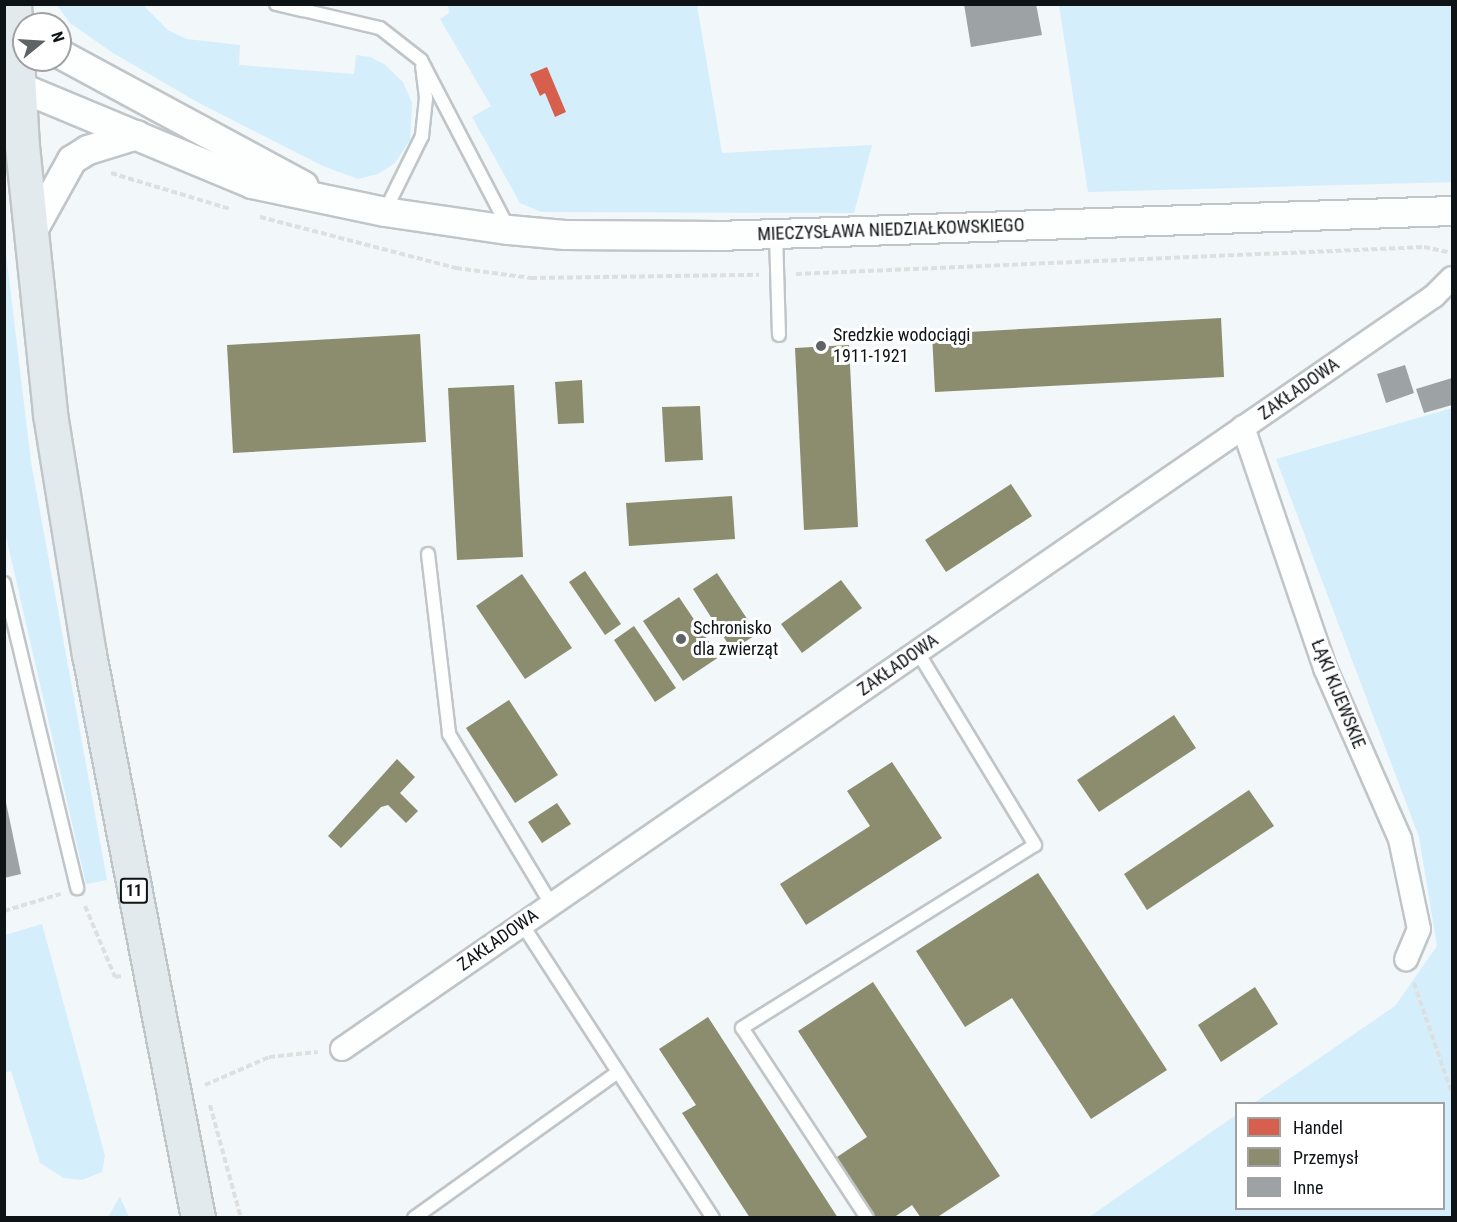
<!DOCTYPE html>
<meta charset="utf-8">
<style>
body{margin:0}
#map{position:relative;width:1457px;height:1222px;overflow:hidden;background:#f2f7fa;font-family:"Roboto Condensed",sans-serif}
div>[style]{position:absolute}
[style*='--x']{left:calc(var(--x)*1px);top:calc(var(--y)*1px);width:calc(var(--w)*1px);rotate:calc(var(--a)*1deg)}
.green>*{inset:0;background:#d4eefb}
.shops>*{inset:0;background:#d6604d}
.industry>*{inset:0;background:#8c8c6e}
.building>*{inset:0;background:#9da2a4}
.path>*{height:4px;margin-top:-2px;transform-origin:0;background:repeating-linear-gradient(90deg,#dee0e0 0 6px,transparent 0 9px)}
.roads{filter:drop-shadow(2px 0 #c0c5c8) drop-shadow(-2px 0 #c0c5c8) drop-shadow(0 2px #c0c5c8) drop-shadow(0 -2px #c0c5c8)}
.service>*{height:12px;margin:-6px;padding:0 6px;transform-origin:6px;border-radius:6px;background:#fdfefe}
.minor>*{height:22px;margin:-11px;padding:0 11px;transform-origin:11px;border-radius:11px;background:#fdfefe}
.tertiary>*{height:28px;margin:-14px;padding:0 14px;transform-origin:14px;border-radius:14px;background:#fdfefe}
.trunk>*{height:33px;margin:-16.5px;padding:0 16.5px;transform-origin:16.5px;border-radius:16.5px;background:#e2eaee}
.dots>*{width:16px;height:16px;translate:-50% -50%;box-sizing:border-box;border:3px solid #fff;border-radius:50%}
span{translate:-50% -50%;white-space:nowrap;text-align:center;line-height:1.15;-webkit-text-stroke:6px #fff;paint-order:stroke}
.shield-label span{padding:2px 4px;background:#fff;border:2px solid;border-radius:4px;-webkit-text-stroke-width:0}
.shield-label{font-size:16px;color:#0e1416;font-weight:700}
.street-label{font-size:18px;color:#0e1416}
.poi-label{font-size:18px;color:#0e1416}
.left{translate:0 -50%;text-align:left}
.frame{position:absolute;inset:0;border:6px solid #0e1416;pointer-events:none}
.legend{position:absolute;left:1235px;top:1102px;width:210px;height:108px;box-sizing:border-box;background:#fff;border:2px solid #9fa1a2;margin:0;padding:8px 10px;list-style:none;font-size:18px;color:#0e1416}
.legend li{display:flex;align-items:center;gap:12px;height:30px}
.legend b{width:30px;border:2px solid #9fa1a2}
.north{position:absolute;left:12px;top:12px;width:60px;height:60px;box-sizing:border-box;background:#fff;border:2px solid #9fa1a2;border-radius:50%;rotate:72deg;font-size:16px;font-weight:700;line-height:24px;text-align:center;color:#0e1416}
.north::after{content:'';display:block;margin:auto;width:21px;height:27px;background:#5e6366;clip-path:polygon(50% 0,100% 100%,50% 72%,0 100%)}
</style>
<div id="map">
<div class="green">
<div style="clip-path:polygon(57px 5px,143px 5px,169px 31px,187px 39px,240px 45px,239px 65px,354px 74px,356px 55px,370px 57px,384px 64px,403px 82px,412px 103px,410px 140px,395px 163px,378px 174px,358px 179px,323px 166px,199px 103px,113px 53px,70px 23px)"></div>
<div style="clip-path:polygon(448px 5px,697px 5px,722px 153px,872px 145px,854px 213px,541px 212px,520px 203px,472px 117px,491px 106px,440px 19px,449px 13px)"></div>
<div style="clip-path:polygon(1059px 5px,1452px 5px,1452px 182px,1088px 192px)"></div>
<div style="clip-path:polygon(5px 245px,31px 462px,107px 880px,86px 884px,5px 532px)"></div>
<div style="clip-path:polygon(1452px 408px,1452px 1217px,1089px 1217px,1236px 1115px,1236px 1208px,1444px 1208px,1444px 1104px,1254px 1103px,1395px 1006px,1437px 946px,1419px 837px,1276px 459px)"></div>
<div style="clip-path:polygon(42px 924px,105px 1156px,102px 1172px,82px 1180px,64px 1178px,40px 1163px,11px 1071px,5px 1073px,5px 935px)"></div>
<div style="clip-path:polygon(120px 1197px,129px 1217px,108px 1217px,119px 1198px)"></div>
</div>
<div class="shops">
<div style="clip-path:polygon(547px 67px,566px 112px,555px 117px,545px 93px,540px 96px,530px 74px)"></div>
</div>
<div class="industry">
<div style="clip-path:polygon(1221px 318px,1224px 377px,935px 392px,932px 334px)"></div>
<div style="clip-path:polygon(420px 334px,426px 442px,233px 453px,227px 345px)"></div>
<div style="clip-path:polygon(849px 345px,858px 527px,804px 530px,795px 348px)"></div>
<div style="clip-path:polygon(582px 380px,584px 423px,558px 424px,555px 382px)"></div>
<div style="clip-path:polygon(514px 385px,523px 557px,457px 560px,448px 388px)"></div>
<div style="clip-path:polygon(700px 406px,703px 460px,665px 462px,662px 407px)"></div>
<div style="clip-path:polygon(1011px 484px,1032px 516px,946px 572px,925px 540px)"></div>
<div style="clip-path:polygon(732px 496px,735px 539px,629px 546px,626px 503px)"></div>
<div style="clip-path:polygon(585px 571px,621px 624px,605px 635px,569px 582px)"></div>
<div style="clip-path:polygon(717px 573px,757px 634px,732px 650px,693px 589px)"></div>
<div style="clip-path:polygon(522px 574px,572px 648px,525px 679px,476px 606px)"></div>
<div style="clip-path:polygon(841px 580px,862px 608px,802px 653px,781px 624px)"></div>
<div style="clip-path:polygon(679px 597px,719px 657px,683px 681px,643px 621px)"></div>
<div style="clip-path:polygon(634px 626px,676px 688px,655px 702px,614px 640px)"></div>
<div style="clip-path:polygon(509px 700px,558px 775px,515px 803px,466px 728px)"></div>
<div style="clip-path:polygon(1174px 715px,1196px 748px,1099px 812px,1077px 780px)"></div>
<div style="clip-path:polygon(397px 759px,415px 777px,400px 793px,418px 811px,406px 823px,388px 805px,381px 807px,341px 848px,328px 836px)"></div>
<div style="clip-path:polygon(892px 762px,942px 838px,806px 925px,780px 884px,870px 826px,847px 791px)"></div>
<div style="clip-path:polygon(1249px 790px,1274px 826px,1147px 910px,1124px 874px)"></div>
<div style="clip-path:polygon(557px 803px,571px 824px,542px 843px,528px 822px)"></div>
<div style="clip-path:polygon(1038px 873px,1167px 1070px,1091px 1119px,1012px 998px,965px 1027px,916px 951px)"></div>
<div style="clip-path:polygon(873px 982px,1000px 1176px,936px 1218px,921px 1218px,912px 1205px,893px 1218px,872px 1218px,834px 1159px,867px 1137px,798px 1031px)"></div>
<div style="clip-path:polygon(1255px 987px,1278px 1024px,1221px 1062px,1198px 1025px)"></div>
<div style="clip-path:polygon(708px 1017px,838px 1218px,750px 1218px,682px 1113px,696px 1105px,659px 1049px)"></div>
</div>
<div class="building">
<div style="clip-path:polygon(964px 4px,1036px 4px,1042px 35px,971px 47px)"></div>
<div style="clip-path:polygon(1405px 365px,1414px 393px,1386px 403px,1377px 374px)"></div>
<div style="clip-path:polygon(1452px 378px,1452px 405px,1424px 413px,1416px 389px)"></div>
<div style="clip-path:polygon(4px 793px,21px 874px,4px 878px)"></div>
</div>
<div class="path">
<div style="--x:111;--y:173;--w:124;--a:16.8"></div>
<div style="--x:260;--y:217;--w:203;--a:14.6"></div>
<div style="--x:456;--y:268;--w:76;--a:7.6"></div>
<div style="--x:531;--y:278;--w:228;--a:-0.8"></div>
<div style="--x:796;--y:274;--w:629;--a:-2.46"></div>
<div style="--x:1424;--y:247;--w:25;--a:12"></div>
<div style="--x:85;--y:906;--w:77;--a:67.1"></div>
<div style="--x:115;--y:977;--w:6;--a:-9"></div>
<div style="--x:4;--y:911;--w:59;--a:-16.9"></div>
<div style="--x:1414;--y:983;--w:117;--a:71.1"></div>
<div style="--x:205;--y:1085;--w:70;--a:-23.6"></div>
<div style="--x:269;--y:1057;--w:49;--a:-5.8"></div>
<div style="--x:210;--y:1105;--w:117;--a:74.7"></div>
</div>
<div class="roads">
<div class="service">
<div style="--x:276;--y:4;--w:28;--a:13"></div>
<div style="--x:303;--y:4;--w:6;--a:90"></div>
<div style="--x:303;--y:10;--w:79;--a:13.2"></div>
<div style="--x:380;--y:28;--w:52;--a:38"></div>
<div style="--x:421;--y:60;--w:191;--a:62.5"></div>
<div style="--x:385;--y:211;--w:84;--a:-63.7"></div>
<div style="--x:422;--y:136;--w:38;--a:-84"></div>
<div style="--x:426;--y:98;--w:31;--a:-97"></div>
<div style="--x:776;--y:234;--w:101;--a:88.3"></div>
<div style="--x:428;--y:554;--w:181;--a:83.3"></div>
<div style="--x:449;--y:734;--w:198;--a:59"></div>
<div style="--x:4;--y:583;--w:314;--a:76.5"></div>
<div style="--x:522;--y:924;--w:351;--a:57"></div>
<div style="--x:414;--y:1218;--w:251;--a:-35.6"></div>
<div style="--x:867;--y:1218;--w:227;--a:-123.3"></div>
<div style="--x:742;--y:1028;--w:345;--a:-32"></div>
<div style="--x:1035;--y:845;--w:227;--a:-121.3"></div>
</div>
<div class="minor">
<div style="--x:1243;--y:427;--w:255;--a:71.2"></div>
<div style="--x:1325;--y:668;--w:187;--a:66.3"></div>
<div style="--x:1400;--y:839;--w:92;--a:78.1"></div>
<div style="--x:1419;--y:929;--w:33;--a:113"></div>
<div style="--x:342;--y:1049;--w:1326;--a:-34.59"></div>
<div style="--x:1434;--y:296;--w:25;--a:-45"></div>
</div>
<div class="tertiary">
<div style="--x:60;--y:54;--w:277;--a:28.4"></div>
<div style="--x:17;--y:86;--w:255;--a:22.6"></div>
<div style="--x:252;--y:184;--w:136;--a:11.9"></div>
<div style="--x:385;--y:212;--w:125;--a:8.3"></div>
<div style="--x:509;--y:230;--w:56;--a:5.1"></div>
<div style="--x:565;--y:235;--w:153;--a:0.4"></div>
<div style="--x:718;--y:236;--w:734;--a:-1.95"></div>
<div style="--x:31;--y:234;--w:85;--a:-61"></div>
<div style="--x:72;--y:160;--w:19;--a:-32"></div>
<div style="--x:88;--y:150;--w:51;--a:-17"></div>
</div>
<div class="trunk">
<div style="--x:14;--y:4;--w:142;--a:86.8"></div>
<div style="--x:22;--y:146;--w:269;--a:84"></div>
<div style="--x:50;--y:414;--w:243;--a:80.8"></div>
<div style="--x:89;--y:654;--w:574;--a:79.06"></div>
</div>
</div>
<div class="dots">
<div style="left:821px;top:346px;background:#5e6366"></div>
<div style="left:681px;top:639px;background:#5e6366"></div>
</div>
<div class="shield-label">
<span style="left:134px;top:891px">11</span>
</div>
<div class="street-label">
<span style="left:891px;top:230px;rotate:-2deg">MIECZYSŁAWA NIEDZIAŁKOWSKIEGO</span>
<span style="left:1299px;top:389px;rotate:-35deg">ZAKŁADOWA</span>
<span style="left:898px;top:665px;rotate:-35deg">ZAKŁADOWA</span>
<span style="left:1338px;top:694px;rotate:68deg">ŁĄKI KIJEWSKIE</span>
<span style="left:498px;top:940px;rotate:-35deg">ZAKŁADOWA</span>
</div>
<div class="poi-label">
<span class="left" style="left:833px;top:346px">Sredzkie wodociągi<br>1911-1921</span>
<span class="left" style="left:693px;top:639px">Schronisko<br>dla zwierząt</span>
</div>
<div class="frame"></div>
<ul class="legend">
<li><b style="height:16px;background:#d6604d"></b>Handel</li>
<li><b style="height:16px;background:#8c8c6e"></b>Przemysł</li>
<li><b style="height:16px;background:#9da2a4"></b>Inne</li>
</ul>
<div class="north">N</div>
</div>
